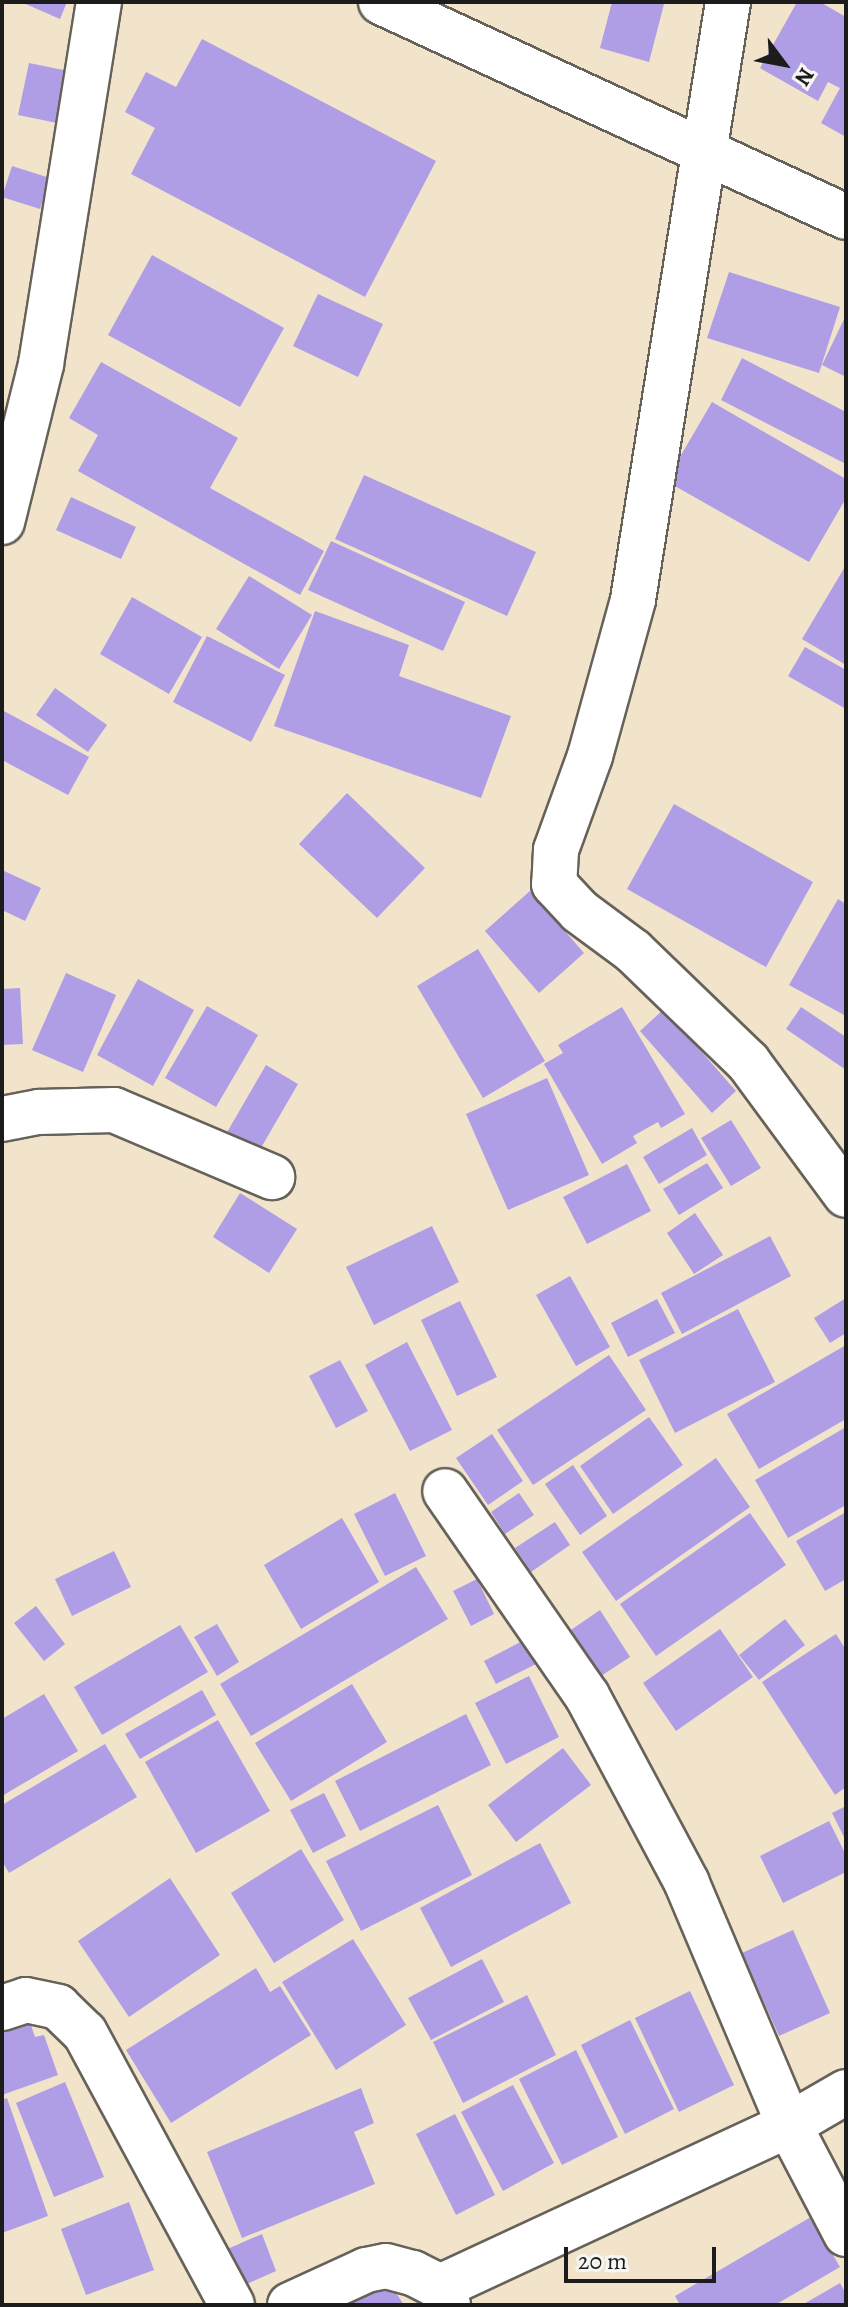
<!DOCTYPE html>
<style>
body{margin:0}
#map{position:relative;width:848px;height:2307px;overflow:hidden;background:#f1e4cb;font-family:Alegreya,serif}
div>[style]{position:absolute}
[style*='--x']{left:calc(var(--x)*1px);top:calc(var(--y)*1px);width:calc(var(--w)*1px);rotate:calc(var(--a)*1deg)}
.building>*{inset:0;background:#af9de6}
.roads{filter:drop-shadow(2px 0 #676259) drop-shadow(-2px 0 #676259) drop-shadow(0 2px #676259) drop-shadow(0 -2px #676259)}
.minor>*{height:44px;margin:-22px;padding:0 22px;transform-origin:22px;border-radius:22px;background:#fff}
span{translate:-50% -50%;white-space:nowrap;text-align:center;line-height:1.15;-webkit-text-stroke:7px #f6f6f2;paint-order:stroke}
.frame{position:absolute;inset:0;border:4px solid #1c1c1c;pointer-events:none}
.north{position:absolute;left:744px;top:24px;width:80px;height:80px;-webkit-text-stroke:6px #f6f6f2;paint-order:stroke;rotate:122deg;font-size:22px;font-weight:700;line-height:32px;text-align:center;color:#1c1c1c}
.north::after{content:'';display:block;margin:auto;width:28px;height:36px;background:#1c1c1c;clip-path:polygon(50% 0,100% 100%,50% 72%,0 100%)}
.scale{position:absolute;left:564px;top:2247px;width:152px;height:36px;box-sizing:border-box;border:4px solid #1c1c1c;border-top:0;padding-left:10px;font-size:24px;line-height:28px;white-space:nowrap;color:#1c1c1c;-webkit-text-stroke:6px #f6f6f2;paint-order:stroke}
</style>
<div id="map">
<div class="building">
<div style="clip-path:polygon(21px 2px,67px 2px,60px 19px)"></div>
<div style="clip-path:polygon(612px 2px,664px 4px,649px 62px,600px 48px)"></div>
<div style="clip-path:polygon(797px 2px,820px 2px,846px 17px,846px 137px,821px 123px,840px 88px,828px 82px,818px 101px,760px 68px)"></div>
<div style="clip-path:polygon(202px 39px,436px 161px,365px 297px,131px 174px,155px 128px,125px 112px,146px 72px,176px 87px)"></div>
<div style="clip-path:polygon(29px 63px,73px 72px,62px 124px,18px 115px)"></div>
<div style="clip-path:polygon(12px 166px,50px 178px,40px 209px,2px 197px)"></div>
<div style="clip-path:polygon(152px 255px,284px 328px,240px 407px,108px 335px)"></div>
<div style="clip-path:polygon(729px 272px,840px 307px,819px 373px,707px 338px)"></div>
<div style="clip-path:polygon(318px 294px,383px 324px,358px 377px,293px 346px)"></div>
<div style="clip-path:polygon(846px 315px,846px 377px,822px 365px)"></div>
<div style="clip-path:polygon(742px 358px,846px 412px,846px 464px,721px 400px)"></div>
<div style="clip-path:polygon(101px 362px,238px 438px,210px 488px,324px 551px,300px 595px,78px 471px,98px 435px,69px 418px)"></div>
<div style="clip-path:polygon(712px 402px,846px 479px,846px 498px,809px 562px,666px 481px)"></div>
<div style="clip-path:polygon(364px 475px,536px 552px,507px 616px,335px 539px)"></div>
<div style="clip-path:polygon(71px 497px,136px 527px,121px 559px,56px 530px)"></div>
<div style="clip-path:polygon(331px 541px,465px 602px,443px 651px,308px 590px)"></div>
<div style="clip-path:polygon(846px 565px,846px 665px,802px 639px)"></div>
<div style="clip-path:polygon(249px 576px,312px 615px,279px 669px,216px 629px)"></div>
<div style="clip-path:polygon(132px 597px,202px 637px,169px 694px,100px 654px)"></div>
<div style="clip-path:polygon(315px 611px,409px 645px,399px 676px,511px 716px,481px 798px,274px 726px)"></div>
<div style="clip-path:polygon(207px 636px,285px 675px,251px 742px,173px 702px)"></div>
<div style="clip-path:polygon(805px 647px,846px 670px,846px 709px,788px 676px)"></div>
<div style="clip-path:polygon(55px 688px,107px 725px,88px 752px,36px 715px)"></div>
<div style="clip-path:polygon(2px 710px,89px 757px,68px 795px,2px 760px)"></div>
<div style="clip-path:polygon(347px 793px,425px 868px,377px 918px,299px 844px)"></div>
<div style="clip-path:polygon(674px 804px,813px 882px,766px 967px,627px 889px)"></div>
<div style="clip-path:polygon(2px 870px,41px 888px,25px 921px,2px 910px)"></div>
<div style="clip-path:polygon(530px 891px,584px 953px,539px 993px,485px 931px)"></div>
<div style="clip-path:polygon(838px 899px,846px 904px,846px 1016px,789px 985px)"></div>
<div style="clip-path:polygon(478px 949px,545px 1061px,483px 1098px,417px 986px)"></div>
<div style="clip-path:polygon(66px 973px,116px 995px,83px 1072px,32px 1050px)"></div>
<div style="clip-path:polygon(138px 979px,194px 1010px,153px 1086px,97px 1055px)"></div>
<div style="clip-path:polygon(20px 988px,23px 1044px,2px 1045px,2px 989px)"></div>
<div style="clip-path:polygon(207px 1006px,258px 1035px,216px 1107px,165px 1078px)"></div>
<div style="clip-path:polygon(622px 1007px,685px 1114px,661px 1128px,658px 1122px,633px 1136px,637px 1143px,602px 1164px,544px 1064px,563px 1053px,558px 1045px)"></div>
<div style="clip-path:polygon(801px 1007px,846px 1037px,846px 1070px,786px 1029px)"></div>
<div style="clip-path:polygon(664px 1009px,736px 1091px,712px 1113px,640px 1031px)"></div>
<div style="clip-path:polygon(266px 1065px,298px 1084px,258px 1153px,226px 1134px)"></div>
<div style="clip-path:polygon(547px 1078px,589px 1175px,508px 1210px,466px 1114px)"></div>
<div style="clip-path:polygon(731px 1120px,761px 1168px,731px 1186px,701px 1138px)"></div>
<div style="clip-path:polygon(692px 1128px,707px 1155px,659px 1184px,643px 1157px)"></div>
<div style="clip-path:polygon(707px 1163px,723px 1188px,679px 1215px,663px 1189px)"></div>
<div style="clip-path:polygon(627px 1164px,651px 1211px,587px 1244px,563px 1197px)"></div>
<div style="clip-path:polygon(240px 1193px,297px 1229px,269px 1273px,213px 1237px)"></div>
<div style="clip-path:polygon(695px 1213px,723px 1255px,694px 1274px,667px 1233px)"></div>
<div style="clip-path:polygon(432px 1226px,459px 1282px,374px 1325px,346px 1267px)"></div>
<div style="clip-path:polygon(770px 1236px,791px 1276px,682px 1334px,661px 1293px)"></div>
<div style="clip-path:polygon(570px 1276px,610px 1347px,576px 1366px,536px 1295px)"></div>
<div style="clip-path:polygon(846px 1298px,846px 1333px,830px 1343px,814px 1318px)"></div>
<div style="clip-path:polygon(657px 1299px,675px 1333px,628px 1357px,611px 1323px)"></div>
<div style="clip-path:polygon(460px 1301px,497px 1377px,457px 1396px,421px 1320px)"></div>
<div style="clip-path:polygon(738px 1309px,775px 1382px,675px 1433px,639px 1360px)"></div>
<div style="clip-path:polygon(407px 1342px,452px 1430px,410px 1451px,365px 1365px)"></div>
<div style="clip-path:polygon(846px 1345px,846px 1419px,759px 1469px,727px 1414px)"></div>
<div style="clip-path:polygon(609px 1355px,646px 1410px,533px 1485px,497px 1430px)"></div>
<div style="clip-path:polygon(340px 1360px,368px 1411px,336px 1428px,309px 1376px)"></div>
<div style="clip-path:polygon(649px 1417px,683px 1465px,613px 1514px,580px 1466px)"></div>
<div style="clip-path:polygon(846px 1427px,846px 1505px,788px 1538px,755px 1480px)"></div>
<div style="clip-path:polygon(492px 1434px,523px 1481px,488px 1505px,456px 1458px)"></div>
<div style="clip-path:polygon(716px 1458px,750px 1507px,616px 1601px,582px 1552px)"></div>
<div style="clip-path:polygon(573px 1465px,607px 1516px,580px 1535px,545px 1484px)"></div>
<div style="clip-path:polygon(395px 1493px,426px 1556px,385px 1576px,354px 1514px)"></div>
<div style="clip-path:polygon(519px 1493px,534px 1515px,505px 1534px,491px 1512px)"></div>
<div style="clip-path:polygon(846px 1512px,846px 1579px,825px 1591px,796px 1541px)"></div>
<div style="clip-path:polygon(750px 1513px,786px 1565px,656px 1656px,620px 1604px)"></div>
<div style="clip-path:polygon(342px 1518px,379px 1582px,301px 1629px,264px 1565px)"></div>
<div style="clip-path:polygon(555px 1522px,570px 1545px,531px 1572px,515px 1548px)"></div>
<div style="clip-path:polygon(114px 1551px,131px 1587px,72px 1616px,55px 1579px)"></div>
<div style="clip-path:polygon(416px 1567px,448px 1619px,251px 1736px,220px 1684px)"></div>
<div style="clip-path:polygon(477px 1579px,494px 1614px,471px 1626px,453px 1591px)"></div>
<div style="clip-path:polygon(36px 1606px,65px 1644px,44px 1661px,14px 1623px)"></div>
<div style="clip-path:polygon(600px 1610px,630px 1657px,598px 1678px,568px 1632px)"></div>
<div style="clip-path:polygon(785px 1619px,805px 1645px,759px 1680px,739px 1655px)"></div>
<div style="clip-path:polygon(217px 1624px,239px 1662px,217px 1676px,194px 1637px)"></div>
<div style="clip-path:polygon(180px 1625px,208px 1672px,102px 1735px,74px 1687px)"></div>
<div style="clip-path:polygon(720px 1629px,753px 1677px,676px 1731px,643px 1683px)"></div>
<div style="clip-path:polygon(836px 1634px,846px 1650px,846px 1787px,835px 1795px,762px 1682px)"></div>
<div style="clip-path:polygon(528px 1638px,540px 1662px,496px 1684px,484px 1661px)"></div>
<div style="clip-path:polygon(529px 1676px,559px 1737px,506px 1764px,475px 1703px)"></div>
<div style="clip-path:polygon(352px 1684px,387px 1742px,291px 1801px,255px 1743px)"></div>
<div style="clip-path:polygon(202px 1690px,216px 1715px,140px 1759px,125px 1734px)"></div>
<div style="clip-path:polygon(44px 1694px,78px 1751px,2px 1796px,2px 1719px)"></div>
<div style="clip-path:polygon(466px 1714px,491px 1765px,360px 1831px,335px 1781px)"></div>
<div style="clip-path:polygon(218px 1720px,270px 1811px,196px 1853px,145px 1762px)"></div>
<div style="clip-path:polygon(105px 1744px,137px 1797px,9px 1873px,2px 1861px,2px 1805px)"></div>
<div style="clip-path:polygon(563px 1748px,591px 1785px,516px 1842px,488px 1805px)"></div>
<div style="clip-path:polygon(324px 1793px,346px 1836px,313px 1853px,290px 1810px)"></div>
<div style="clip-path:polygon(438px 1805px,472px 1875px,361px 1931px,326px 1861px)"></div>
<div style="clip-path:polygon(846px 1806px,846px 1841px,832px 1813px)"></div>
<div style="clip-path:polygon(829px 1821px,846px 1855px,846px 1872px,783px 1903px,760px 1856px)"></div>
<div style="clip-path:polygon(540px 1843px,571px 1903px,451px 1967px,420px 1908px)"></div>
<div style="clip-path:polygon(301px 1849px,344px 1920px,274px 1963px,231px 1893px)"></div>
<div style="clip-path:polygon(170px 1878px,220px 1955px,129px 2017px,78px 1941px)"></div>
<div style="clip-path:polygon(793px 1930px,830px 2013px,779px 2036px,742px 1953px)"></div>
<div style="clip-path:polygon(353px 1939px,406px 2025px,336px 2070px,282px 1982px)"></div>
<div style="clip-path:polygon(482px 1959px,504px 2002px,431px 2040px,408px 1998px)"></div>
<div style="clip-path:polygon(256px 1968px,270px 1992px,280px 1986px,311px 2035px,171px 2123px,126px 2050px)"></div>
<div style="clip-path:polygon(690px 1991px,734px 2085px,679px 2112px,635px 2018px)"></div>
<div style="clip-path:polygon(527px 1995px,556px 2055px,463px 2103px,433px 2042px)"></div>
<div style="clip-path:polygon(27px 2013px,35px 2037px,44px 2035px,58px 2075px,2px 2095px,2px 2022px)"></div>
<div style="clip-path:polygon(630px 2020px,674px 2109px,625px 2134px,581px 2045px)"></div>
<div style="clip-path:polygon(576px 2050px,618px 2137px,562px 2165px,519px 2079px)"></div>
<div style="clip-path:polygon(65px 2082px,104px 2177px,54px 2197px,16px 2103px)"></div>
<div style="clip-path:polygon(513px 2085px,554px 2163px,503px 2191px,461px 2112px)"></div>
<div style="clip-path:polygon(361px 2088px,374px 2123px,354px 2132px,375px 2184px,242px 2238px,207px 2152px)"></div>
<div style="clip-path:polygon(7px 2098px,48px 2216px,2px 2233px,2px 2100px)"></div>
<div style="clip-path:polygon(455px 2114px,495px 2195px,456px 2215px,416px 2134px)"></div>
<div style="clip-path:polygon(129px 2202px,154px 2270px,86px 2295px,61px 2229px)"></div>
<div style="clip-path:polygon(811px 2217px,840px 2267px,775px 2305px,680px 2305px,675px 2296px)"></div>
<div style="clip-path:polygon(262px 2234px,276px 2271px,240px 2287px,225px 2250px)"></div>
<div style="clip-path:polygon(380px 2269px,404px 2305px,326px 2305px)"></div>
<div style="clip-path:polygon(840px 2283px,846px 2294px,846px 2305px,802px 2305px)"></div>
</div>
<div class="roads">
<div class="minor">
<div style="--x:381;--y:2;--w:512;--a:24.81"></div>
<div style="--x:728;--y:2;--w:605;--a:99.03"></div>
<div style="--x:633;--y:600;--w:162;--a:105.4"></div>
<div style="--x:590;--y:756;--w:100;--a:109.9"></div>
<div style="--x:556;--y:850;--w:34;--a:93"></div>
<div style="--x:554;--y:884;--w:37;--a:47"></div>
<div style="--x:579;--y:911;--w:67;--a:36.5"></div>
<div style="--x:633;--y:951;--w:160;--a:44"></div>
<div style="--x:748;--y:1062;--w:165;--a:53.6"></div>
<div style="--x:2;--y:522;--w:163;--a:-76.1"></div>
<div style="--x:41;--y:364;--w:367;--a:-80.9"></div>
<div style="--x:2;--y:1119;--w:38;--a:-11"></div>
<div style="--x:39;--y:1112;--w:75;--a:-1.5"></div>
<div style="--x:114;--y:1110;--w:172;--a:23"></div>
<div style="--x:2;--y:2008;--w:25;--a:-18"></div>
<div style="--x:26;--y:2000;--w:33;--a:12"></div>
<div style="--x:58;--y:2007;--w:37;--a:44"></div>
<div style="--x:85;--y:2033;--w:309;--a:61.6"></div>
<div style="--x:846;--y:2092;--w:66;--a:149.9"></div>
<div style="--x:789;--y:2125;--w:123;--a:62.4"></div>
<div style="--x:440;--y:2287;--w:385;--a:-24.9"></div>
<div style="--x:789;--y:2125;--w:263;--a:-112.9"></div>
<div style="--x:687;--y:1883;--w:212;--a:-118.1"></div>
<div style="--x:587;--y:1696;--w:249;--a:-124.7"></div>
<div style="--x:290;--y:2305;--w:84;--a:-24.7"></div>
<div style="--x:366;--y:2270;--w:20;--a:-11"></div>
<div style="--x:386;--y:2266;--w:28;--a:15"></div>
<div style="--x:413;--y:2273;--w:30;--a:27"></div>
<div style="--x:440;--y:2287;--w:20;--a:66"></div>
</div>
</div>
<div class="frame"></div>
<div class="north">N</div>
<div class="scale">20 m</div>
</div>
